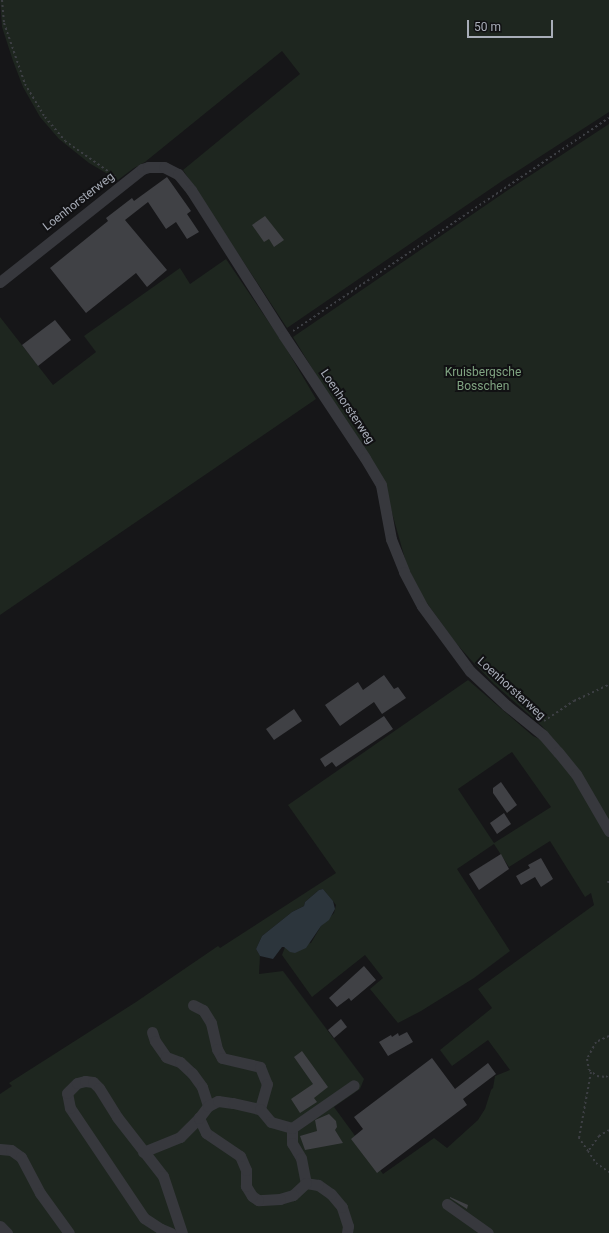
<!DOCTYPE html>
<style>
body{margin:0}
#map{position:relative;width:609px;height:1233px;overflow:hidden;background:#161618;font-family:Roboto,sans-serif}
div>[style]{position:absolute}
[style*='--x']{left:calc(var(--x)*1px);top:calc(var(--y)*1px);width:calc(var(--w)*1px);rotate:calc(var(--a)*1deg)}
.green>*{inset:0;background:#1e261f}
.water>*{inset:0;background:#2c353c}
.building>*{inset:0;background:#404145}
.path>*{height:2px;margin-top:-1px;transform-origin:0;background:repeating-linear-gradient(90deg,#3d3f44 0 2px,transparent 0 5px)}
.minor>*{height:11px;margin:-5.5px;padding:0 5.5px;transform-origin:5.5px;border-radius:5.5px;background:#37383d}
span{translate:-50% -50%;white-space:nowrap;text-align:center;line-height:1.15;-webkit-text-stroke:4px #111113;paint-order:stroke}
.street-label{font-size:12px;color:#a8adb8}
.park-label{font-size:12px;color:#7fa381}
.scale{position:absolute;left:467px;top:20px;width:86px;height:18px;box-sizing:border-box;border:2px solid #a8adb8;border-top:0;padding-left:5px;font-size:12px;line-height:14px;white-space:nowrap;color:#a8adb8;-webkit-text-stroke:3px #111113;paint-order:stroke}
</style>
<div id="map">
<div class="green">
<div style="clip-path:polygon(0 0,609px 0,609px 112px,502px 181px,287px 328px,183px 170px,300px 74px,282px 51px,145px 162px,134px 168px,118px 180px,89px 163px,59px 139px,40px 117px,23px 87px,13px 61px,2px 27px)"></div>
<div style="clip-path:polygon(evenodd,609px 124px,609px 1233px,0 1233px,0 1094px,12px 1086px,9px 1083px,136px 1002px,218px 946px,220px 948px,336px 873px,288px 805px,468px 680px,533px 736px,542px 740px,555px 741px,542px 726px,494px 684px,471px 660px,455px 642px,424px 599px,407px 566px,385px 488px,293px 337px,508px 190px,609px 124px,512px 752px,551px 807px,494px 843px,458px 789px,512px 752px,609px 124px,550px 841px,585px 897px,591px 893px,594px 905px,478px 989px,492px 1008px,440px 1050px,452px 1066px,488px 1040px,510px 1070px,495px 1076px,493px 1088px,491px 1090px,485px 1109px,478px 1120px,447px 1148px,434px 1138px,383px 1174px,334px 1107px,360px 1089px,364px 1079px,283px 971px,259px 974px,260px 956px,256px 949px,262px 936px,292px 912px,304px 906px,305px 902px,319px 890px,323px 889px,336px 905px,334px 913px,321px 926px,311px 943px,285px 947px,282px 955px,312px 997px,365px 955px,383px 978px,370px 989px,398px 1023px,421px 1011px,474px 978px,510px 951px,457px 869px,494px 844px,509px 867px,550px 841px)"></div>
<div style="clip-path:polygon(226px 259px,283px 343px,316px 399px,0 615px,0 317px,53px 385px,96px 352px,84px 336px,180px 268px,190px 284px)"></div>
</div>
<div class="water">
<div style="clip-path:polygon(323px 889px,333px 901px,335px 909px,329px 920px,321px 926px,306px 948px,295px 953px,290px 952px,284px 947px,282px 947px,273px 959px,260px 956px,256px 949px,262px 936px,292px 912px,304px 906px,305px 902px,319px 890px)"></div>
</div>
<div class="building">
<div style="clip-path:polygon(167px 177px,191px 211px,187px 214px,199px 232px,187px 239px,176px 222px,166px 229px,148px 202px,125px 220px,167px 270px,147px 287px,136px 273px,86px 313px,50px 268px,108px 221px,106px 218px,132px 198px,134px 201px)"></div>
<div style="clip-path:polygon(265px 216px,284px 240px,274px 247px,269px 239px,264px 242px,252px 225px)"></div>
<div style="clip-path:polygon(55px 320px,71px 340px,38px 366px,22px 345px)"></div>
<div style="clip-path:polygon(384px 675px,394px 689px,398px 687px,406px 698px,382px 714px,374px 702px,340px 726px,325px 705px,358px 682px,363px 690px)"></div>
<div style="clip-path:polygon(294px 709px,302px 721px,274px 740px,266px 729px)"></div>
<div style="clip-path:polygon(384px 716px,393px 729px,336px 767px,332px 762px,325px 767px,320px 759px)"></div>
<div style="clip-path:polygon(501px 782px,517px 805px,507px 813px,493px 793px,493px 788px)"></div>
<div style="clip-path:polygon(504px 813px,511px 824px,497px 834px,490px 823px)"></div>
<div style="clip-path:polygon(501px 854px,509px 869px,479px 890px,469px 874px)"></div>
<div style="clip-path:polygon(541px 858px,553px 879px,541px 887px,535px 877px,521px 885px,516px 876px,530px 868px,528px 865px)"></div>
<div style="clip-path:polygon(364px 966px,376px 980px,351px 1001px,349px 998px,337px 1007px,329px 998px)"></div>
<div style="clip-path:polygon(341px 1019px,347px 1027px,334px 1038px,328px 1030px)"></div>
<div style="clip-path:polygon(407px 1032px,413px 1042px,388px 1056px,379px 1042px,391px 1035px,392px 1037px,398px 1033px,399px 1036px)"></div>
<div style="clip-path:polygon(302px 1051px,328px 1087px,314px 1098px,317px 1102px,300px 1113px,291px 1099px,313px 1084px,294px 1057px)"></div>
<div style="clip-path:polygon(432px 1058px,455px 1089px,488px 1063px,496px 1074px,463px 1099px,467px 1105px,377px 1173px,351px 1139px,363px 1129px,354px 1117px)"></div>
<div style="clip-path:polygon(329px 1114px,336px 1121px,337px 1127px,335px 1130px,343px 1143px,305px 1150px,300px 1136px,317px 1131px,315px 1120px)"></div>
<div style="clip-path:polygon(450px 1197px,468px 1205px,467px 1209px,450px 1198px)"></div>
</div>
<div class="path">
<div style="--x:2;--y:0;--w:23;--a:85"></div>
<div style="--x:4;--y:23;--w:65;--a:71"></div>
<div style="--x:25;--y:84;--w:39;--a:59"></div>
<div style="--x:45;--y:117;--w:31;--a:50"></div>
<div style="--x:65;--y:141;--w:61;--a:35"></div>
<div style="--x:293;--y:331;--w:381;--a:-34"></div>
<div style="--x:544;--y:721;--w:36;--a:-34"></div>
<div style="--x:574;--y:701;--w:38;--a:-25"></div>
<div style="--x:608;--y:881;--w:4;--a:76"></div>
<div style="--x:609;--y:1036;--w:14;--a:155"></div>
<div style="--x:596;--y:1042;--w:19;--a:118"></div>
<div style="--x:587;--y:1059;--w:11;--a:80"></div>
<div style="--x:589;--y:1070;--w:10;--a:37"></div>
<div style="--x:597;--y:1076;--w:9;--a:6"></div>
<div style="--x:606;--y:1077;--w:4;--a:-34"></div>
<div style="--x:609;--y:1130;--w:12;--a:149"></div>
<div style="--x:599;--y:1136;--w:19;--a:126"></div>
<div style="--x:588;--y:1151;--w:14;--a:56"></div>
<div style="--x:596;--y:1163;--w:16;--a:35"></div>
<div style="--x:588;--y:1151;--w:16;--a:-125"></div>
<div style="--x:579;--y:1138;--w:67;--a:-79.7"></div>
</div>
<div class="minor">
<div style="--x:0;--y:282;--w:181;--a:-38.5"></div>
<div style="--x:142;--y:169;--w:6;--a:-18"></div>
<div style="--x:148;--y:167;--w:16;--a:0"></div>
<div style="--x:164;--y:167;--w:16;--a:27"></div>
<div style="--x:178;--y:174;--w:21;--a:51"></div>
<div style="--x:191;--y:190;--w:173;--a:57.5"></div>
<div style="--x:284;--y:336;--w:146;--a:56.4"></div>
<div style="--x:365;--y:458;--w:31;--a:59"></div>
<div style="--x:381;--y:485;--w:55;--a:79.5"></div>
<div style="--x:391;--y:539;--w:35;--a:68"></div>
<div style="--x:404;--y:572;--w:38;--a:62"></div>
<div style="--x:422;--y:606;--w:81;--a:53.6"></div>
<div style="--x:470;--y:671;--w:50;--a:43.4"></div>
<div style="--x:506;--y:705;--w:48;--a:39"></div>
<div style="--x:543;--y:735;--w:23;--a:49"></div>
<div style="--x:558;--y:752;--w:28;--a:51"></div>
<div style="--x:576;--y:774;--w:66;--a:59.9"></div>
<div style="--x:193;--y:1005;--w:11;--a:27"></div>
<div style="--x:203;--y:1010;--w:15;--a:58"></div>
<div style="--x:211;--y:1023;--w:27;--a:77"></div>
<div style="--x:217;--y:1049;--w:10;--a:61"></div>
<div style="--x:222;--y:1058;--w:39;--a:13"></div>
<div style="--x:260;--y:1067;--w:18;--a:68"></div>
<div style="--x:267;--y:1084;--w:26;--a:106"></div>
<div style="--x:152;--y:1032;--w:9;--a:72"></div>
<div style="--x:155;--y:1041;--w:19;--a:55"></div>
<div style="--x:166;--y:1057;--w:15;--a:20"></div>
<div style="--x:180;--y:1062;--w:16;--a:43"></div>
<div style="--x:192;--y:1073;--w:17;--a:54"></div>
<div style="--x:202;--y:1087;--w:20;--a:72"></div>
<div style="--x:292;--y:1128;--w:15;--a:90"></div>
<div style="--x:292;--y:1143;--w:17;--a:59"></div>
<div style="--x:301;--y:1158;--w:25;--a:79"></div>
<div style="--x:0;--y:1149;--w:11;--a:5"></div>
<div style="--x:11;--y:1150;--w:12;--a:35"></div>
<div style="--x:21;--y:1157;--w:41;--a:62.2"></div>
<div style="--x:40;--y:1193;--w:49;--a:54.1"></div>
<div style="--x:143;--y:1152;--w:40;--a:-22"></div>
<div style="--x:180;--y:1137;--w:27;--a:-45"></div>
<div style="--x:447;--y:1204;--w:50;--a:35.3"></div>
<div style="--x:0;--y:1226;--w:10;--a:45"></div>
<div style="--x:171;--y:1233;--w:11;--a:-158"></div>
<div style="--x:161;--y:1229;--w:20;--a:-147"></div>
<div style="--x:144;--y:1218;--w:133;--a:-123.9"></div>
<div style="--x:70;--y:1108;--w:15;--a:-101"></div>
<div style="--x:67;--y:1093;--w:14;--a:-45"></div>
<div style="--x:77;--y:1083;--w:8;--a:-14"></div>
<div style="--x:85;--y:1081;--w:8;--a:7"></div>
<div style="--x:93;--y:1082;--w:8;--a:45"></div>
<div style="--x:99;--y:1088;--w:34;--a:58"></div>
<div style="--x:117;--y:1117;--w:75;--a:52.1"></div>
<div style="--x:163;--y:1176;--w:60;--a:71.6"></div>
<div style="--x:347;--y:1233;--w:7;--a:-82"></div>
<div style="--x:348;--y:1226;--w:20;--a:-108"></div>
<div style="--x:342;--y:1207;--w:17;--a:-130"></div>
<div style="--x:331;--y:1194;--w:16;--a:-145"></div>
<div style="--x:318;--y:1185;--w:12;--a:-171"></div>
<div style="--x:306;--y:1183;--w:18;--a:137"></div>
<div style="--x:293;--y:1195;--w:14;--a:163"></div>
<div style="--x:280;--y:1199;--w:22;--a:177"></div>
<div style="--x:258;--y:1200;--w:7;--a:-146"></div>
<div style="--x:252;--y:1196;--w:12;--a:-121"></div>
<div style="--x:246;--y:1186;--w:16;--a:-90"></div>
<div style="--x:246;--y:1170;--w:15;--a:-113"></div>
<div style="--x:240;--y:1156;--w:41;--a:-145.9"></div>
<div style="--x:206;--y:1133;--w:17;--a:-115"></div>
<div style="--x:199;--y:1118;--w:15;--a:-53"></div>
<div style="--x:208;--y:1106;--w:11;--a:-27"></div>
<div style="--x:218;--y:1101;--w:15;--a:8"></div>
<div style="--x:233;--y:1103;--w:28;--a:13"></div>
<div style="--x:260;--y:1109;--w:17;--a:50"></div>
<div style="--x:271;--y:1122;--w:22;--a:16"></div>
<div style="--x:292;--y:1128;--w:75;--a:-34.7"></div>
</div>
<div class="street-label">
<span style="left:79px;top:202px;rotate:-38deg">Loenhorsterweg</span>
<span style="left:347px;top:407px;rotate:56deg">Loenhorsterweg</span>
<span style="left:511px;top:689px;rotate:42deg">Loenhorsterweg</span>
</div>
<div class="park-label">
<span style="left:483px;top:380px">Kruisbergsche<br>Bosschen</span>
</div>
<div class="scale">50 m</div>
</div>
